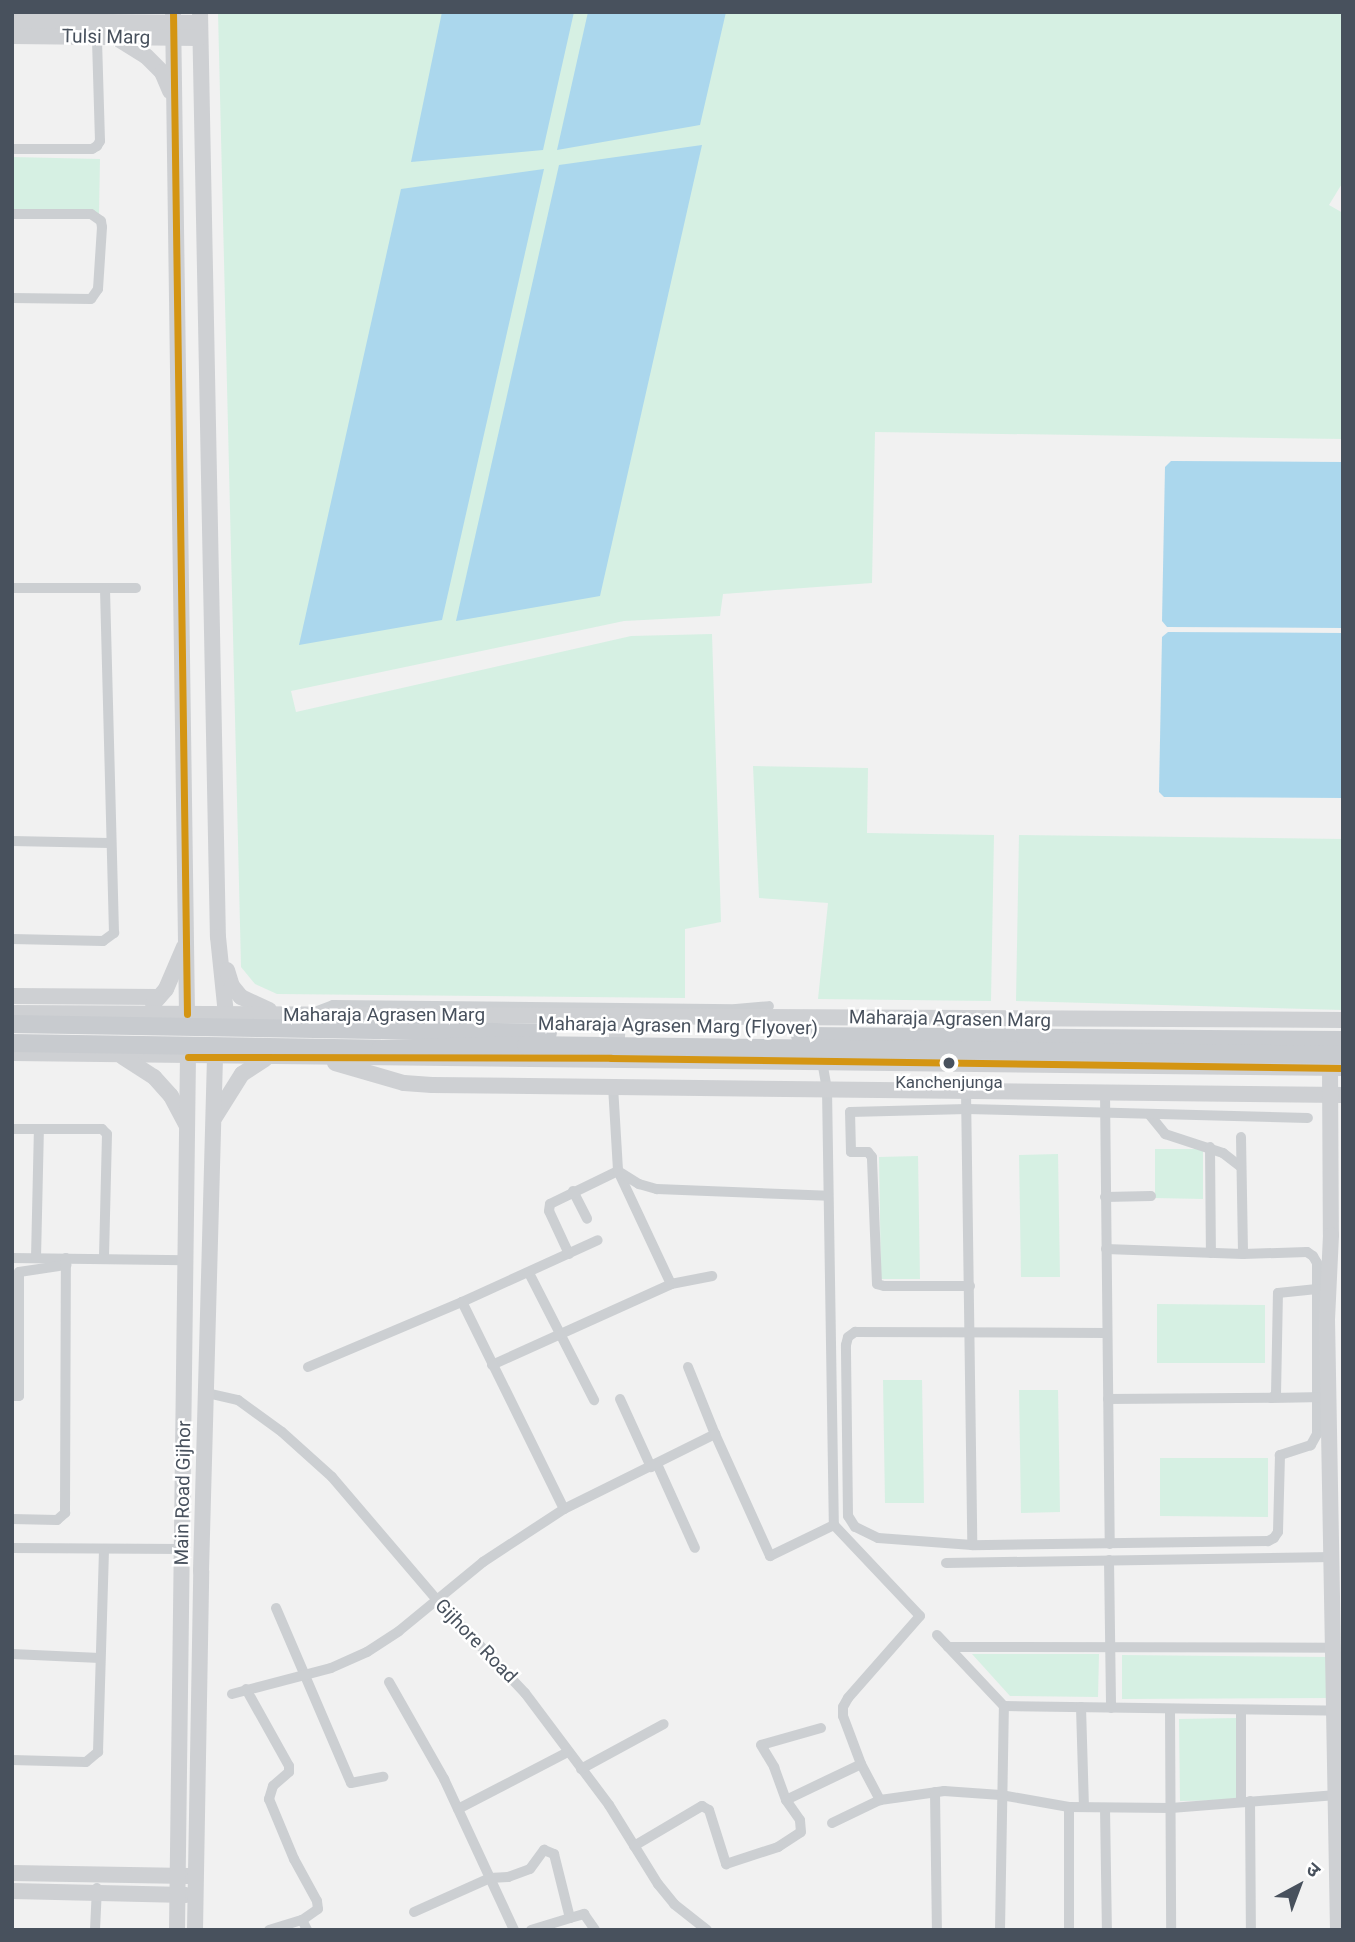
<!DOCTYPE html>
<meta charset="utf-8">
<style>
body{margin:0}
#map{position:relative;width:1355px;height:1942px;overflow:hidden;background:#f1f1f1;font-family:Roboto,"Noto Sans Devanagari",sans-serif}
div>[style]{position:absolute}
[style*='--x']{left:calc(var(--x)*1px);top:calc(var(--y)*1px);width:calc(var(--w)*1px);rotate:calc(var(--a)*1deg)}
.green>*{inset:0;background:#d6f0e3}
.water>*{inset:0;background:#abd7ed}
.street>*{height:10px;margin:-5px;padding:0 5px;transform-origin:5px;border-radius:5px;background:#cccfd2}
.secondary>*{height:16px;margin:-8px;padding:0 8px;transform-origin:8px;border-radius:8px;background:#ced0d3}
.primary-bridge>*{height:18px;margin:-9px;padding:0 9px;transform-origin:9px;border-radius:9px;background:#c8cbcf}
.bus-1>*{height:7px;margin:-3.5px;padding:0 3.5px;transform-origin:3.5px;border-radius:3.5px;background:#d49513}
.dots>*{width:19px;height:19px;translate:-50% -50%;box-sizing:border-box;border:4px solid #fff;border-radius:50%}
span{translate:-50% -50%;white-space:nowrap;text-align:center;line-height:1.15;-webkit-text-stroke:5px #fff;paint-order:stroke}
.bus-label{font-size:17px;color:#48515d}
.street-label{font-size:19px;color:#48515d}
.frame{position:absolute;inset:0;border:14px solid #48515d;pointer-events:none}
.north{position:absolute;left:1264px;top:1851px;width:70px;height:70px;-webkit-text-stroke:5px #fff;paint-order:stroke;rotate:41deg;font-size:19px;font-weight:700;line-height:28px;text-align:center;color:#48515d}
.north::after{content:'';display:block;margin:auto;width:24px;height:32px;background:#48515d;clip-path:polygon(50% 0,100% 100%,50% 72%,0 100%)}
</style>
<div id="map">
<div class="green">
<div style="clip-path:polygon(218px 12px,1343px 12px,1343px 182px,1329px 205px,1343px 213px,1343px 439px,875px 432px,872px 583px,723px 594px,720px 616px,624px 621px,291px 691px,296px 712px,631px 636px,712px 634px,721px 922px,685px 929px,685px 998px,277px 994px,255px 984px,241px 967px)"></div>
<div style="clip-path:polygon(12px 157px,100px 159px,99px 214px,12px 213px)"></div>
<div style="clip-path:polygon(753px 766px,868px 768px,867px 833px,994px 835px,991px 1001px,818px 999px,828px 903px,759px 898px)"></div>
<div style="clip-path:polygon(1019px 835px,1343px 839px,1343px 1010px,1016px 1001px)"></div>
<div style="clip-path:polygon(1155px 1149px,1203px 1149px,1203px 1199px,1155px 1198px)"></div>
<div style="clip-path:polygon(1058px 1154px,1060px 1277px,1021px 1277px,1019px 1155px)"></div>
<div style="clip-path:polygon(918px 1156px,920px 1279px,881px 1279px,879px 1157px)"></div>
<div style="clip-path:polygon(1157px 1304px,1265px 1305px,1265px 1363px,1157px 1363px)"></div>
<div style="clip-path:polygon(883px 1380px,922px 1380px,924px 1503px,885px 1503px)"></div>
<div style="clip-path:polygon(1019px 1390px,1058px 1390px,1060px 1512px,1021px 1513px)"></div>
<div style="clip-path:polygon(1160px 1458px,1268px 1458px,1268px 1517px,1160px 1516px)"></div>
<div style="clip-path:polygon(972px 1654px,1099px 1654px,1098px 1697px,1010px 1696px)"></div>
<div style="clip-path:polygon(1122px 1655px,1328px 1657px,1329px 1698px,1122px 1699px)"></div>
<div style="clip-path:polygon(1237px 1718px,1238px 1800px,1180px 1801px,1179px 1719px)"></div>
</div>
<div class="water">
<div style="clip-path:polygon(442px 12px,574px 12px,543px 150px,411px 162px)"></div>
<div style="clip-path:polygon(588px 12px,726px 12px,700px 125px,557px 150px)"></div>
<div style="clip-path:polygon(702px 145px,600px 596px,456px 621px,559px 165px)"></div>
<div style="clip-path:polygon(544px 169px,442px 620px,299px 645px,401px 189px)"></div>
<div style="clip-path:polygon(1171px 461px,1343px 462px,1343px 628px,1167px 627px,1162px 621px,1165px 467px)"></div>
<div style="clip-path:polygon(1168px 632px,1343px 633px,1343px 798px,1164px 797px,1159px 792px,1162px 637px)"></div>
</div>
<div class="street">
<div style="--x:12;--y:149;--w:80;--a:0"></div>
<div style="--x:92;--y:149;--w:6;--a:-31"></div>
<div style="--x:97;--y:146;--w:6;--a:-59"></div>
<div style="--x:100;--y:141;--w:104;--a:-91.7"></div>
<div style="--x:12;--y:214;--w:79;--a:0"></div>
<div style="--x:91;--y:214;--w:12;--a:35"></div>
<div style="--x:101;--y:221;--w:6;--a:81"></div>
<div style="--x:102;--y:227;--w:62;--a:93.7"></div>
<div style="--x:98;--y:289;--w:12;--a:125"></div>
<div style="--x:91;--y:299;--w:79;--a:-179.3"></div>
<div style="--x:12;--y:588;--w:124;--a:0"></div>
<div style="--x:12;--y:841;--w:97;--a:1.2"></div>
<div style="--x:12;--y:939;--w:91;--a:1.3"></div>
<div style="--x:103;--y:941;--w:14;--a:-36"></div>
<div style="--x:114;--y:933;--w:344;--a:-91.5"></div>
<div style="--x:315;--y:1012;--w:19;--a:-21"></div>
<div style="--x:333;--y:1005;--w:403;--a:0.6"></div>
<div style="--x:736;--y:1009;--w:33;--a:-5"></div>
<div style="--x:822;--y:1061;--w:28;--a:80"></div>
<div style="--x:827;--y:1089;--w:436;--a:89.1"></div>
<div style="--x:834;--y:1525;--w:125;--a:46.6"></div>
<div style="--x:920;--y:1616;--w:109;--a:131.3"></div>
<div style="--x:848;--y:1698;--w:10;--a:119"></div>
<div style="--x:843;--y:1707;--w:9;--a:90"></div>
<div style="--x:843;--y:1716;--w:51;--a:69.4"></div>
<div style="--x:861;--y:1764;--w:41;--a:62.2"></div>
<div style="--x:880;--y:1800;--w:65;--a:-8"></div>
<div style="--x:944;--y:1791;--w:57;--a:4"></div>
<div style="--x:1001;--y:1795;--w:69;--a:10"></div>
<div style="--x:1069;--y:1807;--w:102;--a:0.6"></div>
<div style="--x:1171;--y:1808;--w:166;--a:-4.5"></div>
<div style="--x:613;--y:1086;--w:85;--a:86.6"></div>
<div style="--x:618;--y:1171;--w:125;--a:64.9"></div>
<div style="--x:966;--y:1091;--w:454;--a:89.2"></div>
<div style="--x:1105;--y:1092;--w:452;--a:89.4"></div>
<div style="--x:1149;--y:1114;--w:26;--a:51"></div>
<div style="--x:1165;--y:1134;--w:61;--a:18.1"></div>
<div style="--x:1223;--y:1153;--w:23;--a:38"></div>
<div style="--x:12;--y:1129;--w:90;--a:0"></div>
<div style="--x:102;--y:1129;--w:7;--a:45"></div>
<div style="--x:107;--y:1134;--w:125;--a:91.4"></div>
<div style="--x:1241;--y:1137;--w:117;--a:89"></div>
<div style="--x:1210;--y:1147;--w:106;--a:89.5"></div>
<div style="--x:573;--y:1191;--w:31;--a:63"></div>
<div style="--x:1105;--y:1197;--w:46;--a:-1.2"></div>
<div style="--x:1106;--y:1249;--w:137;--a:2.1"></div>
<div style="--x:1243;--y:1254;--w:64;--a:-1.8"></div>
<div style="--x:1307;--y:1252;--w:7;--a:34"></div>
<div style="--x:1313;--y:1256;--w:8;--a:60"></div>
<div style="--x:1317;--y:1263;--w:171;--a:90"></div>
<div style="--x:1317;--y:1434;--w:13;--a:119"></div>
<div style="--x:1311;--y:1445;--w:33;--a:162"></div>
<div style="--x:1280;--y:1455;--w:77;--a:91.5"></div>
<div style="--x:1278;--y:1532;--w:7;--a:124"></div>
<div style="--x:1274;--y:1538;--w:7;--a:153"></div>
<div style="--x:1268;--y:1541;--w:296;--a:179.2"></div>
<div style="--x:972;--y:1545;--w:94;--a:-175.7"></div>
<div style="--x:878;--y:1538;--w:25;--a:-154"></div>
<div style="--x:855;--y:1527;--w:13;--a:-122"></div>
<div style="--x:848;--y:1516;--w:171;--a:-90.7"></div>
<div style="--x:846;--y:1345;--w:8;--a:-76"></div>
<div style="--x:848;--y:1337;--w:9;--a:-36"></div>
<div style="--x:855;--y:1332;--w:251;--a:0.2"></div>
<div style="--x:569;--y:1254;--w:47;--a:-114.9"></div>
<div style="--x:549;--y:1211;--w:7;--a:-82"></div>
<div style="--x:550;--y:1204;--w:76;--a:-25.9"></div>
<div style="--x:618;--y:1171;--w:25;--a:32"></div>
<div style="--x:639;--y:1184;--w:19;--a:16"></div>
<div style="--x:657;--y:1189;--w:171;--a:2.3"></div>
<div style="--x:12;--y:1258;--w:174;--a:0.7"></div>
<div style="--x:36;--y:1258;--w:128;--a:-88.7"></div>
<div style="--x:529;--y:1273;--w:143;--a:62.9"></div>
<div style="--x:970;--y:1286;--w:86;--a:180"></div>
<div style="--x:884;--y:1286;--w:7;--a:-164"></div>
<div style="--x:877;--y:1284;--w:127;--a:-92.3"></div>
<div style="--x:872;--y:1157;--w:6;--a:-129"></div>
<div style="--x:868;--y:1152;--w:17;--a:180"></div>
<div style="--x:851;--y:1152;--w:40;--a:-91.4"></div>
<div style="--x:850;--y:1112;--w:117;--a:-1.5"></div>
<div style="--x:967;--y:1109;--w:341;--a:1.5"></div>
<div style="--x:492;--y:1365;--w:196;--a:-24.3"></div>
<div style="--x:671;--y:1284;--w:42;--a:-11"></div>
<div style="--x:308;--y:1367;--w:167;--a:-22.9"></div>
<div style="--x:688;--y:1367;--w:72;--a:68.1"></div>
<div style="--x:207;--y:1393;--w:32;--a:13"></div>
<div style="--x:238;--y:1400;--w:54;--a:36"></div>
<div style="--x:282;--y:1432;--w:67;--a:42"></div>
<div style="--x:332;--y:1477;--w:162;--a:49.5"></div>
<div style="--x:437;--y:1600;--w:128;--a:46.6"></div>
<div style="--x:525;--y:1693;--w:140;--a:53.1"></div>
<div style="--x:609;--y:1805;--w:93;--a:58.2"></div>
<div style="--x:658;--y:1884;--w:26;--a:51"></div>
<div style="--x:674;--y:1904;--w:42;--a:38.2"></div>
<div style="--x:12;--y:1396;--w:7;--a:0"></div>
<div style="--x:19;--y:1396;--w:124;--a:-90"></div>
<div style="--x:19;--y:1272;--w:48;--a:-8.5"></div>
<div style="--x:1271;--y:1398;--w:53;--a:-1.1"></div>
<div style="--x:620;--y:1399;--w:75;--a:65.5"></div>
<div style="--x:1108;--y:1399;--w:163;--a:-0.4"></div>
<div style="--x:1271;--y:1398;--w:6;--a:-31"></div>
<div style="--x:1276;--y:1395;--w:102;--a:-88.9"></div>
<div style="--x:1278;--y:1293;--w:39;--a:-6"></div>
<div style="--x:657;--y:1464;--w:92;--a:65.7"></div>
<div style="--x:564;--y:1509;--w:169;--a:-26.4"></div>
<div style="--x:715;--y:1434;--w:134;--a:65.7"></div>
<div style="--x:770;--y:1556;--w:71;--a:-25.8"></div>
<div style="--x:12;--y:1519;--w:45;--a:1.3"></div>
<div style="--x:57;--y:1520;--w:11;--a:-41"></div>
<div style="--x:65;--y:1513;--w:255;--a:-89.8"></div>
<div style="--x:12;--y:1548;--w:170;--a:0.3"></div>
<div style="--x:1109;--y:1560;--w:148;--a:89.2"></div>
<div style="--x:946;--y:1563;--w:387;--a:-0.9"></div>
<div style="--x:276;--y:1608;--w:190;--a:66.8"></div>
<div style="--x:351;--y:1783;--w:33;--a:-11"></div>
<div style="--x:937;--y:1635;--w:98;--a:46.7"></div>
<div style="--x:1004;--y:1706;--w:339;--a:0.8"></div>
<div style="--x:948;--y:1647;--w:387;--a:0.1"></div>
<div style="--x:12;--y:1654;--w:88;--a:2.6"></div>
<div style="--x:389;--y:1682;--w:112;--a:60.4"></div>
<div style="--x:444;--y:1779;--w:166;--a:65.1"></div>
<div style="--x:246;--y:1689;--w:88;--a:60.8"></div>
<div style="--x:289;--y:1766;--w:6;--a:90"></div>
<div style="--x:289;--y:1772;--w:21;--a:139"></div>
<div style="--x:273;--y:1786;--w:14;--a:107"></div>
<div style="--x:269;--y:1799;--w:65;--a:67.4"></div>
<div style="--x:294;--y:1859;--w:48;--a:61.3"></div>
<div style="--x:317;--y:1901;--w:8;--a:83"></div>
<div style="--x:318;--y:1909;--w:19;--a:145"></div>
<div style="--x:302;--y:1920;--w:11;--a:63"></div>
<div style="--x:232;--y:1694;--w:102;--a:-14.7"></div>
<div style="--x:331;--y:1668;--w:39;--a:-24"></div>
<div style="--x:367;--y:1652;--w:38;--a:-33"></div>
<div style="--x:399;--y:1631;--w:109;--a:-39.4"></div>
<div style="--x:483;--y:1562;--w:97;--a:-33.2"></div>
<div style="--x:564;--y:1509;--w:231;--a:-116.2"></div>
<div style="--x:462;--y:1302;--w:149;--a:-24.5"></div>
<div style="--x:1081;--y:1707;--w:100;--a:88.3"></div>
<div style="--x:1170;--y:1709;--w:221;--a:89.7"></div>
<div style="--x:821;--y:1728;--w:62;--a:164.2"></div>
<div style="--x:761;--y:1745;--w:26;--a:59"></div>
<div style="--x:774;--y:1767;--w:35;--a:70"></div>
<div style="--x:786;--y:1800;--w:83;--a:-25.6"></div>
<div style="--x:12;--y:1760;--w:74;--a:1.5"></div>
<div style="--x:86;--y:1762;--w:16;--a:-40"></div>
<div style="--x:98;--y:1752;--w:203;--a:-88.3"></div>
<div style="--x:581;--y:1769;--w:94;--a:-28.5"></div>
<div style="--x:935;--y:1792;--w:138;--a:89.2"></div>
<div style="--x:1241;--y:1801;--w:91;--a:-90"></div>
<div style="--x:1250;--y:1801;--w:129;--a:89.6"></div>
<div style="--x:1105;--y:1808;--w:122;--a:89.1"></div>
<div style="--x:458;--y:1809;--w:124;--a:-27.4"></div>
<div style="--x:832;--y:1823;--w:53;--a:-25.6"></div>
<div style="--x:634;--y:1846;--w:79;--a:-30.5"></div>
<div style="--x:702;--y:1806;--w:8;--a:30"></div>
<div style="--x:709;--y:1810;--w:57;--a:72.5"></div>
<div style="--x:726;--y:1864;--w:55;--a:-18.1"></div>
<div style="--x:778;--y:1847;--w:27;--a:-33"></div>
<div style="--x:801;--y:1832;--w:12;--a:-95"></div>
<div style="--x:800;--y:1820;--w:24;--a:-125"></div>
<div style="--x:414;--y:1912;--w:83;--a:-24.1"></div>
<div style="--x:490;--y:1878;--w:18;--a:-3"></div>
<div style="--x:508;--y:1877;--w:23;--a:-20"></div>
<div style="--x:530;--y:1869;--w:24;--a:-54"></div>
<div style="--x:544;--y:1850;--w:11;--a:22"></div>
<div style="--x:554;--y:1854;--w:66;--a:76"></div>
<div style="--x:570;--y:1918;--w:15;--a:-16"></div>
<div style="--x:584;--y:1914;--w:19;--a:55"></div>
<div style="--x:95;--y:1930;--w:42;--a:-87.3"></div>
<div style="--x:269;--y:1930;--w:34;--a:-17"></div>
<div style="--x:531;--y:1930;--w:41;--a:-17.1"></div>
<div style="--x:1000;--y:1930;--w:224;--a:-89"></div>
<div style="--x:1069;--y:1930;--w:123;--a:-90"></div>
</div>
<div class="secondary">
<div style="--x:173;--y:12;--w:1002;--a:89.2"></div>
<div style="--x:200;--y:12;--w:925;--a:88.89"></div>
<div style="--x:218;--y:937;--w:77;--a:84.1"></div>
<div style="--x:12;--y:21;--w:188;--a:0.6"></div>
<div style="--x:12;--y:36;--w:188;--a:0.6"></div>
<div style="--x:115;--y:37;--w:36;--a:32"></div>
<div style="--x:146;--y:56;--w:23;--a:45"></div>
<div style="--x:162;--y:72;--w:21;--a:67"></div>
<div style="--x:227;--y:970;--w:17;--a:73"></div>
<div style="--x:232;--y:986;--w:14;--a:51"></div>
<div style="--x:241;--y:997;--w:31;--a:25"></div>
<div style="--x:12;--y:996;--w:147;--a:0.4"></div>
<div style="--x:153;--y:1004;--w:20;--a:-49"></div>
<div style="--x:166;--y:989;--w:46;--a:-66.8"></div>
<div style="--x:12;--y:1013;--w:1331;--a:0.3"></div>
<div style="--x:12;--y:1053;--w:1331;--a:0.65"></div>
<div style="--x:123;--y:1057;--w:37;--a:33"></div>
<div style="--x:154;--y:1077;--w:25;--a:48"></div>
<div style="--x:171;--y:1096;--w:34;--a:62"></div>
<div style="--x:616;--y:1058;--w:43;--a:-87.3"></div>
<div style="--x:335;--y:1063;--w:72;--a:16.2"></div>
<div style="--x:404;--y:1083;--w:28;--a:4"></div>
<div style="--x:432;--y:1085;--w:911;--a:0.63"></div>
<div style="--x:1330;--y:1068;--w:167;--a:89.7"></div>
<div style="--x:1331;--y:1235;--w:84;--a:92.7"></div>
<div style="--x:1327;--y:1319;--w:611;--a:88.97"></div>
<div style="--x:215;--y:1117;--w:51;--a:-57.9"></div>
<div style="--x:242;--y:1074;--w:27;--a:-33"></div>
<div style="--x:12;--y:1873;--w:176;--a:1"></div>
<div style="--x:12;--y:1891;--w:174;--a:1.3"></div>
<div style="--x:177;--y:1930;--w:873;--a:-89.28"></div>
<div style="--x:195;--y:1930;--w:359;--a:-89"></div>
<div style="--x:201;--y:1571;--w:514;--a:-88.44"></div>
</div>
<div class="primary-bridge">
<div style="--x:12;--y:1024;--w:536;--a:0.96"></div>
<div style="--x:800;--y:1036;--w:543;--a:0.42"></div>
<div style="--x:12;--y:1043;--w:368;--a:0.9"></div>
<div style="--x:380;--y:1049;--w:146;--a:-1.6"></div>
<div style="--x:526;--y:1045;--w:817;--a:0.7"></div>
</div>
<div class="bus-1">
<div style="--x:173;--y:12;--w:1002;--a:89.2"></div>
<div style="--x:188;--y:1057;--w:423;--a:0.1"></div>
<div style="--x:611;--y:1058;--w:732;--a:0.78"></div>
</div>
<div class="dots">
<div style="left:949px;top:1063px;background:#48515d"></div>
</div>
<div class="bus-label">
<span style="left:949px;top:1083px">Kanchenjunga</span>
</div>
<div class="street-label">
<span style="left:106px;top:37px;rotate:1deg">Tulsi Marg</span>
<span style="left:384px;top:1015px">Maharaja Agrasen Marg</span>
<span style="left:950px;top:1019px;rotate:1deg">Maharaja Agrasen Marg</span>
<span style="left:678px;top:1026px;rotate:1deg">Maharaja Agrasen Marg (Flyover)</span>
<span style="left:183px;top:1493px;rotate:-89deg">Main Road Gijhor</span>
<span style="left:476px;top:1641px;rotate:46deg">Gijhore Road</span>
</div>
<div class="frame"></div>
<div class="north">उ</div>
</div>
